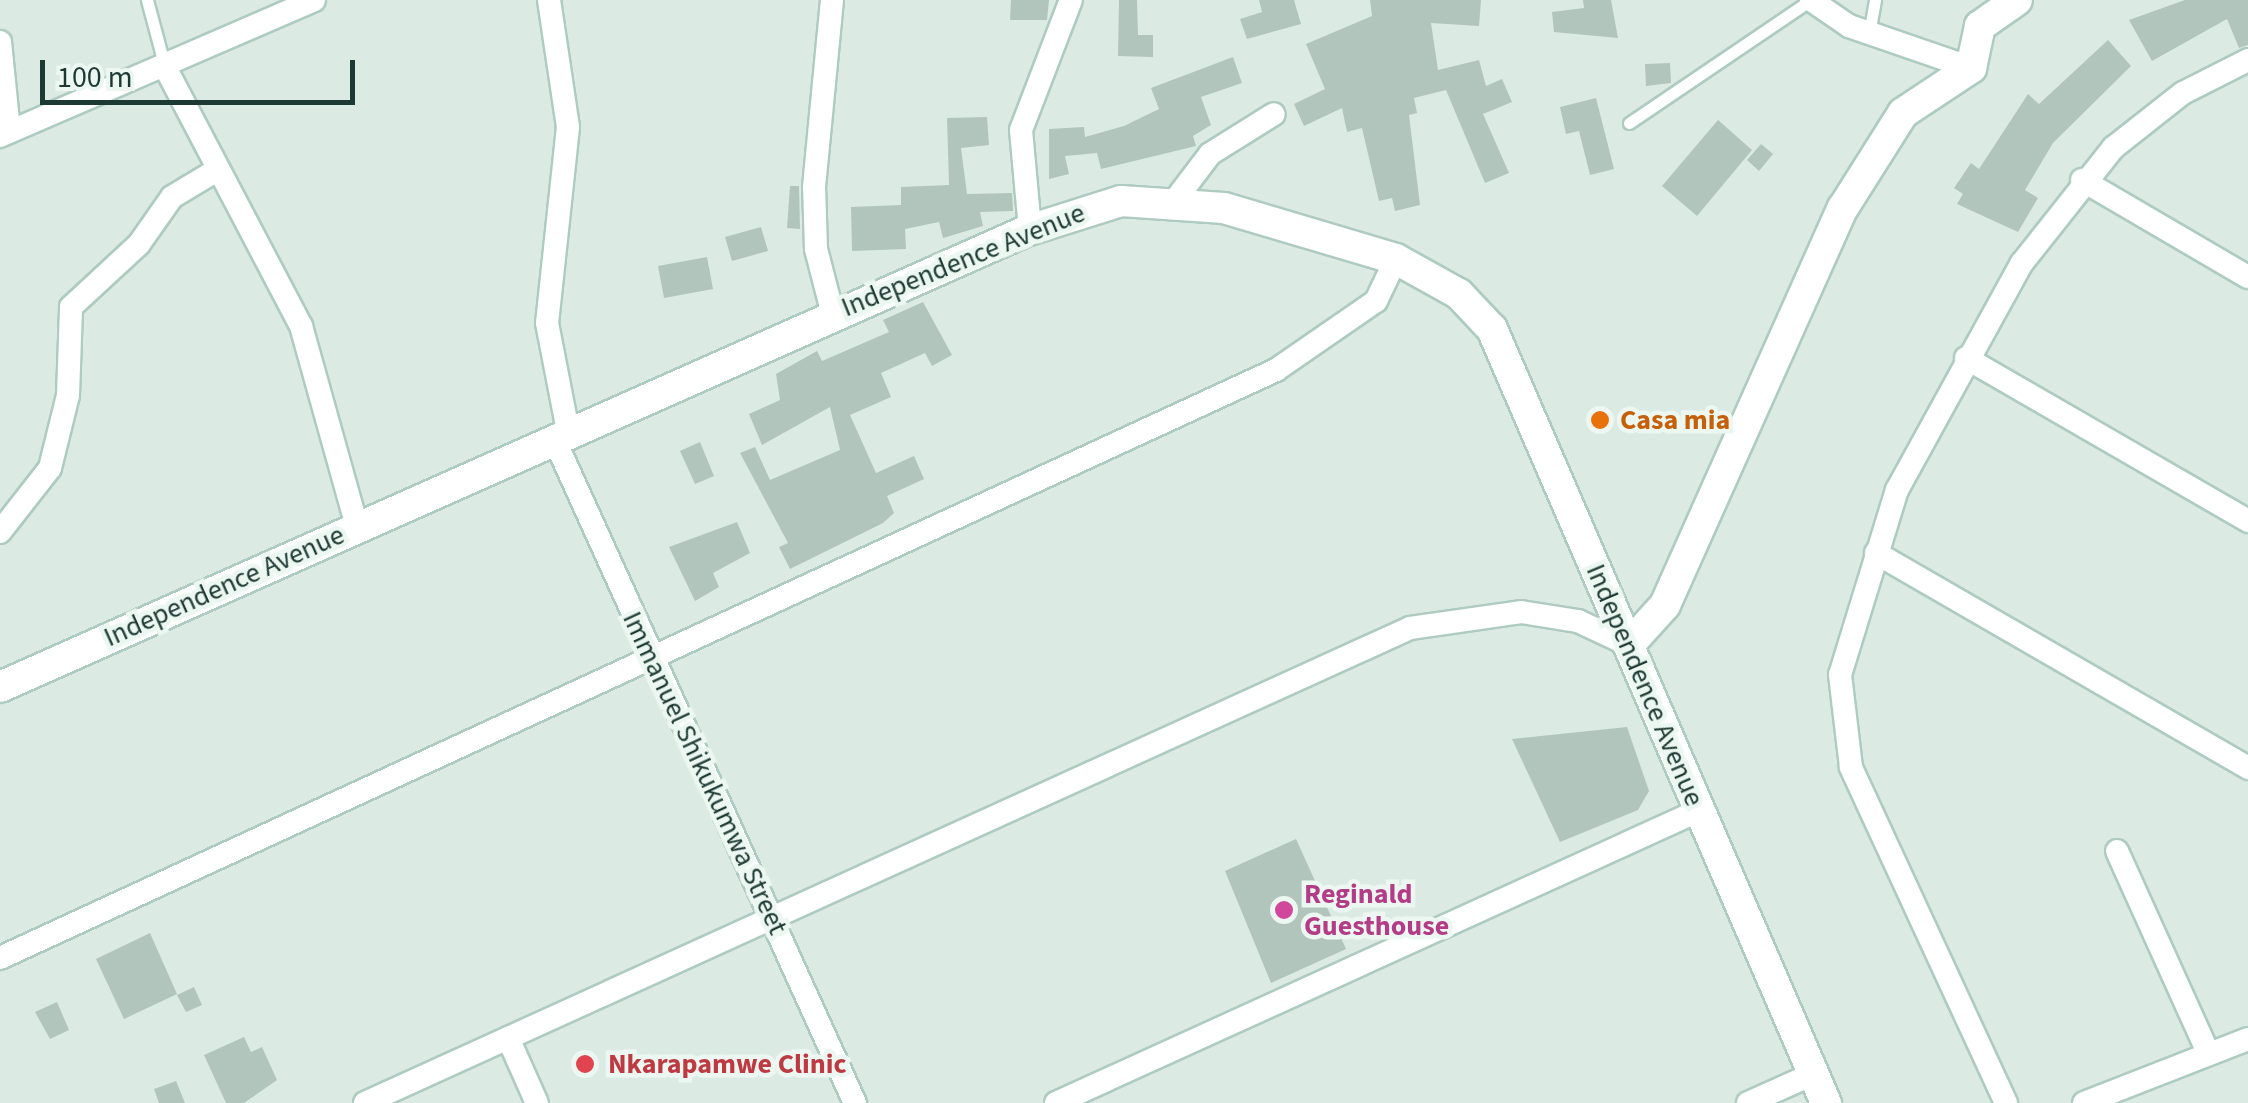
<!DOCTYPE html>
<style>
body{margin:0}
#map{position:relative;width:2248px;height:1103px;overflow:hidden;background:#dceae4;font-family:"Source Sans 3",sans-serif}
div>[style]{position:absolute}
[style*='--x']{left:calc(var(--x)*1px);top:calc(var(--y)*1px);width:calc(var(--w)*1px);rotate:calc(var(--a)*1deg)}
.building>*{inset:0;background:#b1c5bd}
.roads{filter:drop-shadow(2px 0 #aecbc1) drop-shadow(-2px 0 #aecbc1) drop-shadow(0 2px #aecbc1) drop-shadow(0 -2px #aecbc1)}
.lane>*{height:11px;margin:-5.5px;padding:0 5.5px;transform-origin:5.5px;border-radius:5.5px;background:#fff}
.street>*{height:22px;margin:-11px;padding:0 11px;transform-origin:11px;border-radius:11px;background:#fff}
.secondary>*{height:30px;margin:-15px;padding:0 15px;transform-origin:15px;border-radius:15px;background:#fff}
.dots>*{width:28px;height:28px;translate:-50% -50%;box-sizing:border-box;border:5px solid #ecf7f2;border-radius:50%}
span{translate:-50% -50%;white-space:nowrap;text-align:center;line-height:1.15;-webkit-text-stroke:9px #ecf7f2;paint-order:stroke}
.street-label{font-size:28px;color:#1c3a33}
.food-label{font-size:28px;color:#c56008;font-weight:700}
.left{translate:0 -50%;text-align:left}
.hotel-label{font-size:28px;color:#b23c85;font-weight:700}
.health-label{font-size:28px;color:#be3a42;font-weight:700}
.scale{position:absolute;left:40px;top:60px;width:315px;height:45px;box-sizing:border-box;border:5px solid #1c3a33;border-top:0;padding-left:12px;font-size:30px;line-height:35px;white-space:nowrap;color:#1c3a33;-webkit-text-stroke:8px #ecf7f2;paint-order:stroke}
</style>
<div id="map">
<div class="building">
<div style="clip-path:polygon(1011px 0,1049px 0,1047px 20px,1010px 20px)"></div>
<div style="clip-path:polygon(1119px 0,1137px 0,1138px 35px,1153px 35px,1153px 57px,1118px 56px)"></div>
<div style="clip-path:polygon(1259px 0,1294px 0,1301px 24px,1247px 39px,1240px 19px,1262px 12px)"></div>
<div style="clip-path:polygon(1370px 0,1481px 0,1479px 26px,1431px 23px,1438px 70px,1479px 60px,1486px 86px,1502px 79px,1512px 102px,1483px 114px,1509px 173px,1485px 183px,1446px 90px,1414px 98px,1417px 113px,1409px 115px,1420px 205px,1395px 211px,1392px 198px,1379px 201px,1362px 128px,1347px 132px,1342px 108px,1304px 126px,1294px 104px,1325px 89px,1306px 44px,1372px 16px)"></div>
<div style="clip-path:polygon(1583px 0,1611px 0,1618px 38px,1554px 32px,1552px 12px,1584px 8px)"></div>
<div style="clip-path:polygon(2185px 0,2248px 0,2248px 45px,2239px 48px,2227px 19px,2152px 61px,2129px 20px)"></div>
<div style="clip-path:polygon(2108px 40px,2131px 66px,2053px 143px,2025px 190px,2038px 198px,2018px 232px,1957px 204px,1963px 194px,1954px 188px,1971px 163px,1979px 169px,2028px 94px,2039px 104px)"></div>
<div style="clip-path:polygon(1233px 57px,1242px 83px,1201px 97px,1211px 125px,1193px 136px,1196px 146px,1101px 169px,1097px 153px,1065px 156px,1069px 174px,1049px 179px,1049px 129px,1084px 127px,1085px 137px,1124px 126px,1159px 109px,1151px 88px)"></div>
<div style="clip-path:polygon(1670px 63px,1671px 83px,1646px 86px,1645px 64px)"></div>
<div style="clip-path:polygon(1596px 98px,1614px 169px,1590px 175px,1579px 131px,1566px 134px,1560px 107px)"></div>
<div style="clip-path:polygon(987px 117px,989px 145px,961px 148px,967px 194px,1012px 193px,1013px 211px,980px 212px,983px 226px,943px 238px,939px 222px,905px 229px,906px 249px,852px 251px,851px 207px,901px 205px,901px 187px,949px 185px,947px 118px)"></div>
<div style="clip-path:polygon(1718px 120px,1752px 150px,1697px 216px,1662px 186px)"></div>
<div style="clip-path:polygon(1761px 144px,1773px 154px,1759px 171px,1747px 160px)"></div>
<div style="clip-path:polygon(790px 186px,799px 186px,800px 229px,787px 228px)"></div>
<div style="clip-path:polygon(761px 227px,768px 251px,732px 261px,725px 237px)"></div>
<div style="clip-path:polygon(707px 257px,713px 289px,664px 298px,658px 266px)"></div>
<div style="clip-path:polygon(923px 302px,952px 355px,932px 366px,925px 353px,881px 373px,891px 397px,850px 415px,876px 473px,914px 456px,924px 479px,887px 496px,894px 513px,883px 523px,790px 569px,779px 547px,788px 543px,740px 453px,755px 447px,770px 480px,840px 450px,830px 407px,762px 445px,749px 414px,780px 400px,776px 374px,817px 351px,822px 361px,889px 332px,883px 320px)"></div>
<div style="clip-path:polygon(700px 442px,714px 476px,695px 484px,680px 451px)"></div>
<div style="clip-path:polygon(737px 522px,750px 553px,713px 573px,719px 587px,695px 601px,669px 547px)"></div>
<div style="clip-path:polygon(1627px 727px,1649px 791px,1638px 810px,1560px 842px,1512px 739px)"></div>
<div style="clip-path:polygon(1296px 839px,1346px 949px,1271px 983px,1225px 871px)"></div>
<div style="clip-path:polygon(150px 933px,177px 994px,124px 1019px,96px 959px)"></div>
<div style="clip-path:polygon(194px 987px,202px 1005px,186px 1012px,177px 995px)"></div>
<div style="clip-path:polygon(57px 1002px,69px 1030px,50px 1039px,35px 1012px)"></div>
<div style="clip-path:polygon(244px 1037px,251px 1052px,262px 1047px,277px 1080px,244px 1103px,226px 1103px,204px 1055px)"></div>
<div style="clip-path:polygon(176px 1081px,185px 1103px,159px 1103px,154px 1089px)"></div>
</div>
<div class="roads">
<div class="lane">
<div style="--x:147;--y:0;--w:69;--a:75"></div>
<div style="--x:1869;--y:34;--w:35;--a:-80"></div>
<div style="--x:1629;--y:123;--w:220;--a:-34.1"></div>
</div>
<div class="street">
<div style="--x:549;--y:0;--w:128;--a:81.5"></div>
<div style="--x:568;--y:127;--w:197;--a:96.1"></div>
<div style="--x:547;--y:323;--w:110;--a:79"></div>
<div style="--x:1811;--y:0;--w:46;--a:34.4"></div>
<div style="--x:1849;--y:26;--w:129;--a:19"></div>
<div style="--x:0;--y:42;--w:89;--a:84.2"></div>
<div style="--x:165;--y:67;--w:293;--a:62.3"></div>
<div style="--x:301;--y:326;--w:209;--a:74.4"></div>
<div style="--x:0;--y:136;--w:342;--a:-23.4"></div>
<div style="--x:2082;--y:180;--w:192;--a:30.3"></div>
<div style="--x:1176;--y:199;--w:56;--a:-52.9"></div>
<div style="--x:1210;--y:154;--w:75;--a:-32"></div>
<div style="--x:1030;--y:229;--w:99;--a:-95.2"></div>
<div style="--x:1021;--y:130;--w:139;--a:-69"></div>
<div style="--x:832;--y:311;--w:64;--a:-104.5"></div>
<div style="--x:816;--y:249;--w:62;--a:-91.8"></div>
<div style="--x:814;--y:187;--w:188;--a:-84.5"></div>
<div style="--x:1966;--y:358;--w:326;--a:30"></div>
<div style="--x:556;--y:443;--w:725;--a:65.63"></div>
<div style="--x:0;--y:532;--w:81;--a:-52"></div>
<div style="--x:50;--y:468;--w:75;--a:-76.1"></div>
<div style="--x:68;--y:395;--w:88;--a:-88"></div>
<div style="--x:71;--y:307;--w:93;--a:-42.8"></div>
<div style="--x:139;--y:244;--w:57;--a:-54.9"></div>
<div style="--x:172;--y:197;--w:52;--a:-31"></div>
<div style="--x:1876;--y:553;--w:430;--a:30"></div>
<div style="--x:2117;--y:851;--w:222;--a:65.7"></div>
<div style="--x:0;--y:958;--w:1405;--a:-24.74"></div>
<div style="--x:1276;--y:370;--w:121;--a:-34.6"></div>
<div style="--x:1376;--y:301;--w:47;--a:-64.5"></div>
<div style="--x:508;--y:1038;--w:71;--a:66"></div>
<div style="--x:365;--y:1103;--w:1148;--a:-24.44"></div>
<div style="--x:1410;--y:628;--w:112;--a:-8.2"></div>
<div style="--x:1521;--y:612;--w:58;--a:9"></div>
<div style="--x:1578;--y:621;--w:56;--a:25.2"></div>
<div style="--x:1056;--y:1103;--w:705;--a:-24.46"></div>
<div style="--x:1748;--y:1103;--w:71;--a:-24"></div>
<div style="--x:2006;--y:1103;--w:370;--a:-114.8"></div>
<div style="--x:1851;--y:767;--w:93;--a:-96.8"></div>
<div style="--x:1840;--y:675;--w:194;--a:-72.9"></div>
<div style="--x:1897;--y:490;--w:259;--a:-61.2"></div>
<div style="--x:2022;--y:263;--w:147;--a:-51.6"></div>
<div style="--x:2113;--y:148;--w:89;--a:-38.2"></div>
<div style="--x:2183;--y:93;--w:73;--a:-26.9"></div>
<div style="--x:2084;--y:1103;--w:176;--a:-21.3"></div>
</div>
<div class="secondary">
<div style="--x:1629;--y:645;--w:54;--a:-48"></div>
<div style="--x:1665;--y:605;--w:435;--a:-65.9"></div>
<div style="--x:1843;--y:208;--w:112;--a:-57.7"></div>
<div style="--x:1903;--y:113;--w:82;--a:-33.5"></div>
<div style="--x:1971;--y:68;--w:43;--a:-77.9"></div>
<div style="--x:1980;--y:26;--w:45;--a:-35.1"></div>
<div style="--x:0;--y:687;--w:1123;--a:-23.96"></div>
<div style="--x:1026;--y:231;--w:100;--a:-17.5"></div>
<div style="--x:1121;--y:201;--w:103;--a:3.9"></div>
<div style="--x:1224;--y:208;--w:179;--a:16.5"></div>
<div style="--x:1396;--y:259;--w:72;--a:29.1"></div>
<div style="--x:1459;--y:294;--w:48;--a:46.7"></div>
<div style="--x:1492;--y:329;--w:843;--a:66.66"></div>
</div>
</div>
<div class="dots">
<div style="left:1600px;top:420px;background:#e8710a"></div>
<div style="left:1284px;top:910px;background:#d1479c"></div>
<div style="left:585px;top:1064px;background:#e0444e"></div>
</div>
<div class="street-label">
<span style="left:963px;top:260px;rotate:-22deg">Independence Avenue</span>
<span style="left:224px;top:586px;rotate:-24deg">Independence Avenue</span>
<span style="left:1645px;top:685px;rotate:67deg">Independence Avenue</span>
<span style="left:705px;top:773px;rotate:65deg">Immanuel Shikukumwa Street</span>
</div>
<div class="food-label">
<span class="left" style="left:1620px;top:420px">Casa mia</span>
</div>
<div class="hotel-label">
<span class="left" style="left:1304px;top:910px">Reginald<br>Guesthouse</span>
</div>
<div class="health-label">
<span class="left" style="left:608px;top:1064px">Nkarapamwe Clinic</span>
</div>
<div class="scale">100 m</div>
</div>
